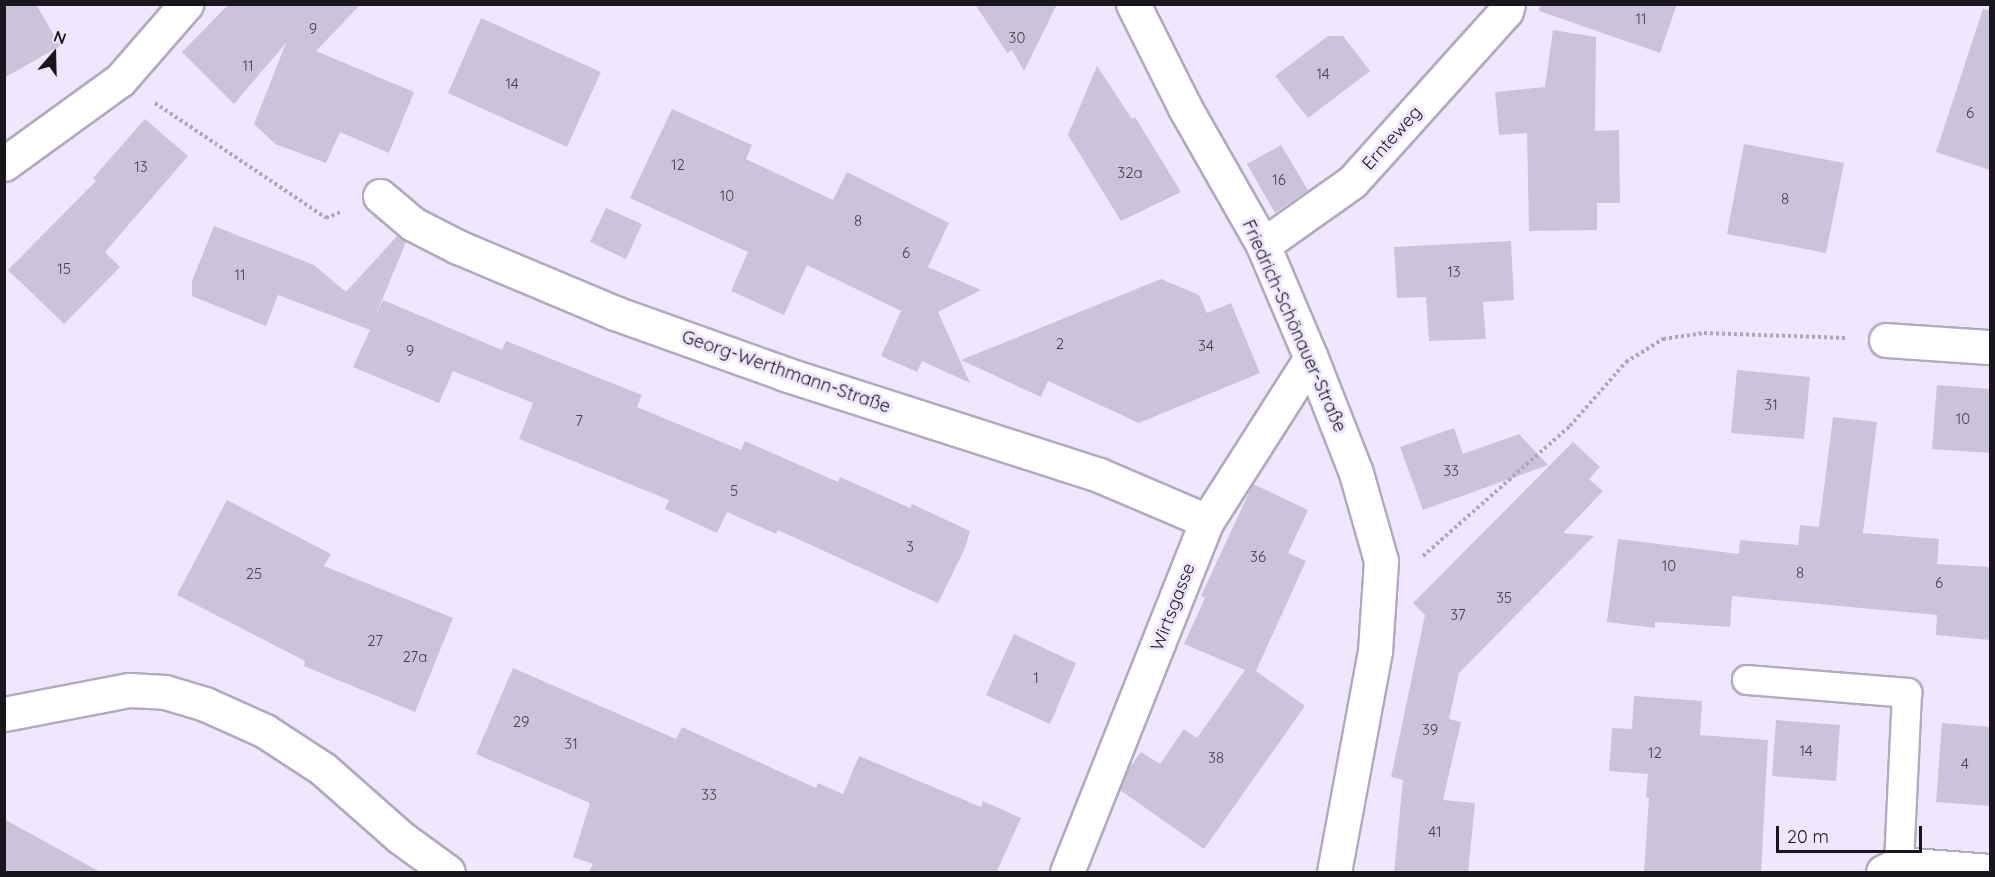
<!DOCTYPE html>
<meta charset="utf-8">
<style>
body{margin:0}
#map{position:relative;width:1995px;height:877px;overflow:hidden;background:#f0e7fe;font-family:Quicksand,sans-serif}
div>[style]{position:absolute}
[style*='--x']{left:calc(var(--x)*1px);top:calc(var(--y)*1px);width:calc(var(--w)*1px);rotate:calc(var(--a)*1deg)}
.building>*{inset:0;background:#cac3da}
.path>*{height:4px;margin-top:-2px;transform-origin:0;background:repeating-linear-gradient(90deg,#aea7ba 0 3px,transparent 0 6px)}
.roads{filter:drop-shadow(2px 0 #b2aabf) drop-shadow(-2px 0 #b2aabf) drop-shadow(0 2px #b2aabf) drop-shadow(0 -2px #b2aabf)}
.service>*{height:28px;margin:-14px;padding:0 14px;transform-origin:14px;border-radius:14px;background:#fff}
.minor>*{height:33px;margin:-16.5px;padding:0 16.5px;transform-origin:16.5px;border-radius:16.5px;background:#fff}
span{translate:-50% -50%;white-space:nowrap;text-align:center;line-height:1.15;-webkit-text-stroke:6px #f0e7fe;paint-order:stroke}
.number-label{font-size:15px;color:#45414d}
.number-label span{-webkit-text-stroke-width:0}
.street-label{font-size:18px;color:#19161e}
.frame{position:absolute;inset:0;border:6px solid #19161e;pointer-events:none}
.north{position:absolute;left:24px;top:24px;width:60px;height:60px;-webkit-text-stroke:4px #f0e7fe;paint-order:stroke;rotate:20deg;font-size:16px;font-weight:700;line-height:24px;text-align:center;color:#19161e}
.north::after{content:'';display:block;margin:auto;width:21px;height:27px;background:#19161e;clip-path:polygon(50% 0,100% 100%,50% 72%,0 100%)}
.scale{position:absolute;left:1776px;top:826px;width:146px;height:27px;box-sizing:border-box;border:3px solid #19161e;border-top:0;padding-left:8px;font-size:18px;line-height:21px;white-space:nowrap;color:#19161e;-webkit-text-stroke:4px #f0e7fe;paint-order:stroke}
</style>
<div id="map">
<div class="building">
<div style="clip-path:polygon(4px 4px,36px 4px,60px 46px,4px 78px)"></div>
<div style="clip-path:polygon(229px 4px,361px 4px,316px 51px,414px 92px,389px 153px,340px 132px,326px 163px,275px 144px,254px 124px,286px 43px,234px 104px,182px 52px)"></div>
<div style="clip-path:polygon(975px 4px,1057px 4px,1024px 71px,1012px 50px,1007px 53px)"></div>
<div style="clip-path:polygon(1540px 4px,1677px 4px,1660px 53px,1539px 11px)"></div>
<div style="clip-path:polygon(1983px 9px,1990px 10px,1990px 170px,1936px 152px)"></div>
<div style="clip-path:polygon(481px 18px,601px 72px,567px 147px,448px 93px)"></div>
<div style="clip-path:polygon(1553px 30px,1596px 37px,1595px 131px,1619px 130px,1620px 203px,1597px 203px,1597px 230px,1529px 231px,1527px 133px,1499px 135px,1495px 92px,1545px 87px)"></div>
<div style="clip-path:polygon(1328px 36px,1343px 36px,1370px 71px,1308px 118px,1275px 76px)"></div>
<div style="clip-path:polygon(1097px 66px,1132px 119px,1135px 117px,1181px 192px,1121px 221px,1068px 135px)"></div>
<div style="clip-path:polygon(672px 109px,752px 145px,746px 159px,833px 200px,847px 172px,949px 223px,928px 267px,981px 290px,938px 312px,970px 383px,922px 361px,917px 372px,881px 356px,901px 311px,807px 265px,784px 315px,731px 291px,748px 252px,630px 198px)"></div>
<div style="clip-path:polygon(145px 119px,188px 156px,105px 252px,120px 267px,64px 324px,8px 270px,96px 181px,93px 178px)"></div>
<div style="clip-path:polygon(1744px 144px,1844px 163px,1826px 253px,1727px 234px)"></div>
<div style="clip-path:polygon(1281px 145px,1308px 190px,1275px 213px,1247px 164px)"></div>
<div style="clip-path:polygon(606px 208px,642px 224px,626px 259px,590px 242px)"></div>
<div style="clip-path:polygon(214px 226px,314px 265px,346px 292px,398px 235px,406px 242px,375px 317px,383px 300px,502px 350px,506px 341px,642px 395px,637px 407px,741px 450px,745px 441px,838px 482px,840px 477px,910px 508px,912px 504px,970px 531px,965px 548px,938px 603px,778px 530px,776px 534px,727px 512px,717px 533px,665px 509px,669px 500px,519px 439px,533px 403px,453px 371px,439px 403px,353px 367px,370px 330px,278px 295px,266px 326px,192px 296px,192px 281px)"></div>
<div style="clip-path:polygon(1511px 241px,1514px 300px,1483px 302px,1486px 339px,1429px 341px,1426px 297px,1397px 298px,1394px 247px)"></div>
<div style="clip-path:polygon(1161px 279px,1199px 295px,1207px 313px,1231px 303px,1260px 373px,1139px 423px,1048px 381px,1041px 397px,961px 360px)"></div>
<div style="clip-path:polygon(1737px 370px,1810px 377px,1804px 439px,1731px 433px)"></div>
<div style="clip-path:polygon(1937px 385px,1990px 389px,1990px 453px,1932px 449px)"></div>
<div style="clip-path:polygon(1833px 417px,1877px 422px,1863px 533px,1939px 539px,1937px 564px,1990px 567px,1990px 640px,1936px 635px,1937px 615px,1732px 596px,1730px 627px,1655px 622px,1655px 628px,1607px 622px,1618px 539px,1739px 554px,1740px 540px,1798px 545px,1800px 525px,1819px 527px)"></div>
<div style="clip-path:polygon(1454px 428px,1463px 454px,1519px 434px,1548px 465px,1423px 510px,1400px 447px)"></div>
<div style="clip-path:polygon(1573px 442px,1600px 467px,1589px 479px,1603px 491px,1563px 533px,1594px 536px,1459px 673px,1449px 719px,1461px 722px,1443px 800px,1475px 803px,1468px 873px,1394px 873px,1403px 780px,1391px 777px,1425px 615px,1413px 603px)"></div>
<div style="clip-path:polygon(1253px 484px,1308px 510px,1288px 553px,1306px 561px,1256px 671px,1305px 706px,1204px 849px,1120px 790px,1128px 770px,1141px 752px,1160px 764px,1184px 729px,1197px 738px,1245px 670px,1184px 644px,1205px 598px,1201px 596px)"></div>
<div style="clip-path:polygon(227px 500px,331px 554px,324px 566px,453px 618px,415px 712px,304px 666px,305px 661px,177px 595px)"></div>
<div style="clip-path:polygon(1014px 634px,1076px 663px,1050px 724px,986px 695px)"></div>
<div style="clip-path:polygon(513px 668px,676px 739px,682px 727px,816px 788px,818px 783px,843px 794px,859px 756px,981px 807px,983px 801px,1021px 818px,996px 873px,588px 873px,593px 864px,573px 857px,590px 803px,476px 754px)"></div>
<div style="clip-path:polygon(1634px 696px,1702px 701px,1700px 735px,1768px 740px,1761px 873px,1644px 873px,1649px 798px,1646px 798px,1648px 774px,1609px 771px,1612px 728px,1632px 729px)"></div>
<div style="clip-path:polygon(1776px 720px,1840px 725px,1836px 781px,1772px 776px)"></div>
<div style="clip-path:polygon(1942px 723px,1990px 727px,1990px 806px,1936px 802px)"></div>
<div style="clip-path:polygon(4px 819px,102px 873px,4px 873px)"></div>
</div>
<div class="path">
<div style="--x:155;--y:103;--w:206;--a:33.9"></div>
<div style="--x:326;--y:218;--w:18;--a:-22"></div>
<div style="--x:1423;--y:556;--w:196;--a:-41.5"></div>
<div style="--x:1570;--y:426;--w:85;--a:-48.8"></div>
<div style="--x:1626;--y:362;--w:44;--a:-31.9"></div>
<div style="--x:1663;--y:339;--w:41;--a:-8.3"></div>
<div style="--x:1704;--y:333;--w:142;--a:2"></div>
</div>
<div class="roads">
<div class="service">
<div style="--x:1747;--y:680;--w:161;--a:4.6"></div>
<div style="--x:1907;--y:693;--w:171;--a:92.7"></div>
</div>
<div class="minor">
<div style="--x:1133;--y:4;--w:116;--a:63.4"></div>
<div style="--x:1185;--y:108;--w:158;--a:60.3"></div>
<div style="--x:1263;--y:245;--w:123;--a:67"></div>
<div style="--x:1311;--y:358;--w:123;--a:68.6"></div>
<div style="--x:1356;--y:473;--w:91;--a:74.1"></div>
<div style="--x:1381;--y:561;--w:90;--a:93.8"></div>
<div style="--x:1375;--y:651;--w:225;--a:100.5"></div>
<div style="--x:4;--y:164;--w:143;--a:-35.9"></div>
<div style="--x:120;--y:80;--w:101;--a:-49"></div>
<div style="--x:380;--y:196;--w:43;--a:40.3"></div>
<div style="--x:413;--y:224;--w:51;--a:27.1"></div>
<div style="--x:458;--y:247;--w:170;--a:22.8"></div>
<div style="--x:615;--y:313;--w:181;--a:19.7"></div>
<div style="--x:785;--y:374;--w:330;--a:17.8"></div>
<div style="--x:1099;--y:475;--w:117;--a:23.1"></div>
<div style="--x:1263;--y:245;--w:109;--a:-35.3"></div>
<div style="--x:1352;--y:182;--w:230;--a:-48"></div>
<div style="--x:1506;--y:11;--w:7;--a:-74"></div>
<div style="--x:1886;--y:340;--w:104;--a:3.9"></div>
<div style="--x:4;--y:714;--w:127;--a:-10.9"></div>
<div style="--x:129;--y:690;--w:36;--a:3"></div>
<div style="--x:165;--y:692;--w:42;--a:16.7"></div>
<div style="--x:205;--y:704;--w:66;--a:24.2"></div>
<div style="--x:265;--y:731;--w:69;--a:33.2"></div>
<div style="--x:323;--y:769;--w:103;--a:41.4"></div>
<div style="--x:400;--y:837;--w:59;--a:36.1"></div>
<div style="--x:1067;--y:872;--w:378;--a:-68.3"></div>
<div style="--x:1207;--y:521;--w:193;--a:-57.5"></div>
<div style="--x:1883;--y:872;--w:18;--a:-27"></div>
<div style="--x:1899;--y:864;--w:91;--a:4.4"></div>
</div>
</div>
<div class="number-label">
<span style="left:1641px;top:19px">11</span>
<span style="left:313px;top:29px">9</span>
<span style="left:1017px;top:38px">30</span>
<span style="left:248px;top:66px">11</span>
<span style="left:1323px;top:74px">14</span>
<span style="left:512px;top:84px">14</span>
<span style="left:1970px;top:113px">6</span>
<span style="left:678px;top:165px">12</span>
<span style="left:141px;top:167px">13</span>
<span style="left:1130px;top:173px">32a</span>
<span style="left:1279px;top:180px">16</span>
<span style="left:727px;top:196px">10</span>
<span style="left:1785px;top:199px">8</span>
<span style="left:858px;top:221px">8</span>
<span style="left:906px;top:253px">6</span>
<span style="left:64px;top:269px">15</span>
<span style="left:1454px;top:272px">13</span>
<span style="left:240px;top:275px">11</span>
<span style="left:1060px;top:344px">2</span>
<span style="left:1206px;top:346px">34</span>
<span style="left:410px;top:351px">9</span>
<span style="left:1771px;top:405px">31</span>
<span style="left:1963px;top:419px">10</span>
<span style="left:579px;top:421px">7</span>
<span style="left:1451px;top:471px">33</span>
<span style="left:734px;top:491px">5</span>
<span style="left:910px;top:547px">3</span>
<span style="left:1258px;top:557px">36</span>
<span style="left:1669px;top:566px">10</span>
<span style="left:1800px;top:573px">8</span>
<span style="left:254px;top:574px">25</span>
<span style="left:1939px;top:583px">6</span>
<span style="left:1504px;top:598px">35</span>
<span style="left:1458px;top:615px">37</span>
<span style="left:375px;top:641px">27</span>
<span style="left:415px;top:657px">27a</span>
<span style="left:1036px;top:678px">1</span>
<span style="left:521px;top:722px">29</span>
<span style="left:1430px;top:730px">39</span>
<span style="left:571px;top:744px">31</span>
<span style="left:1806px;top:751px">14</span>
<span style="left:1655px;top:753px">12</span>
<span style="left:1216px;top:758px">38</span>
<span style="left:1965px;top:764px">4</span>
<span style="left:709px;top:795px">33</span>
<span style="left:1435px;top:832px">41</span>
</div>
<div class="street-label">
<span style="left:1392px;top:138px;rotate:-48deg">Ernteweg</span>
<span style="left:1294px;top:326px;rotate:66deg">Friedrich-Schönauer-Straße</span>
<span style="left:786px;top:372px;rotate:19deg">Georg-Werthmann-Straße</span>
<span style="left:1173px;top:607px;rotate:-69deg">Wirtsgasse</span>
</div>
<div class="frame"></div>
<div class="north">N</div>
<div class="scale">20 m</div>
</div>
